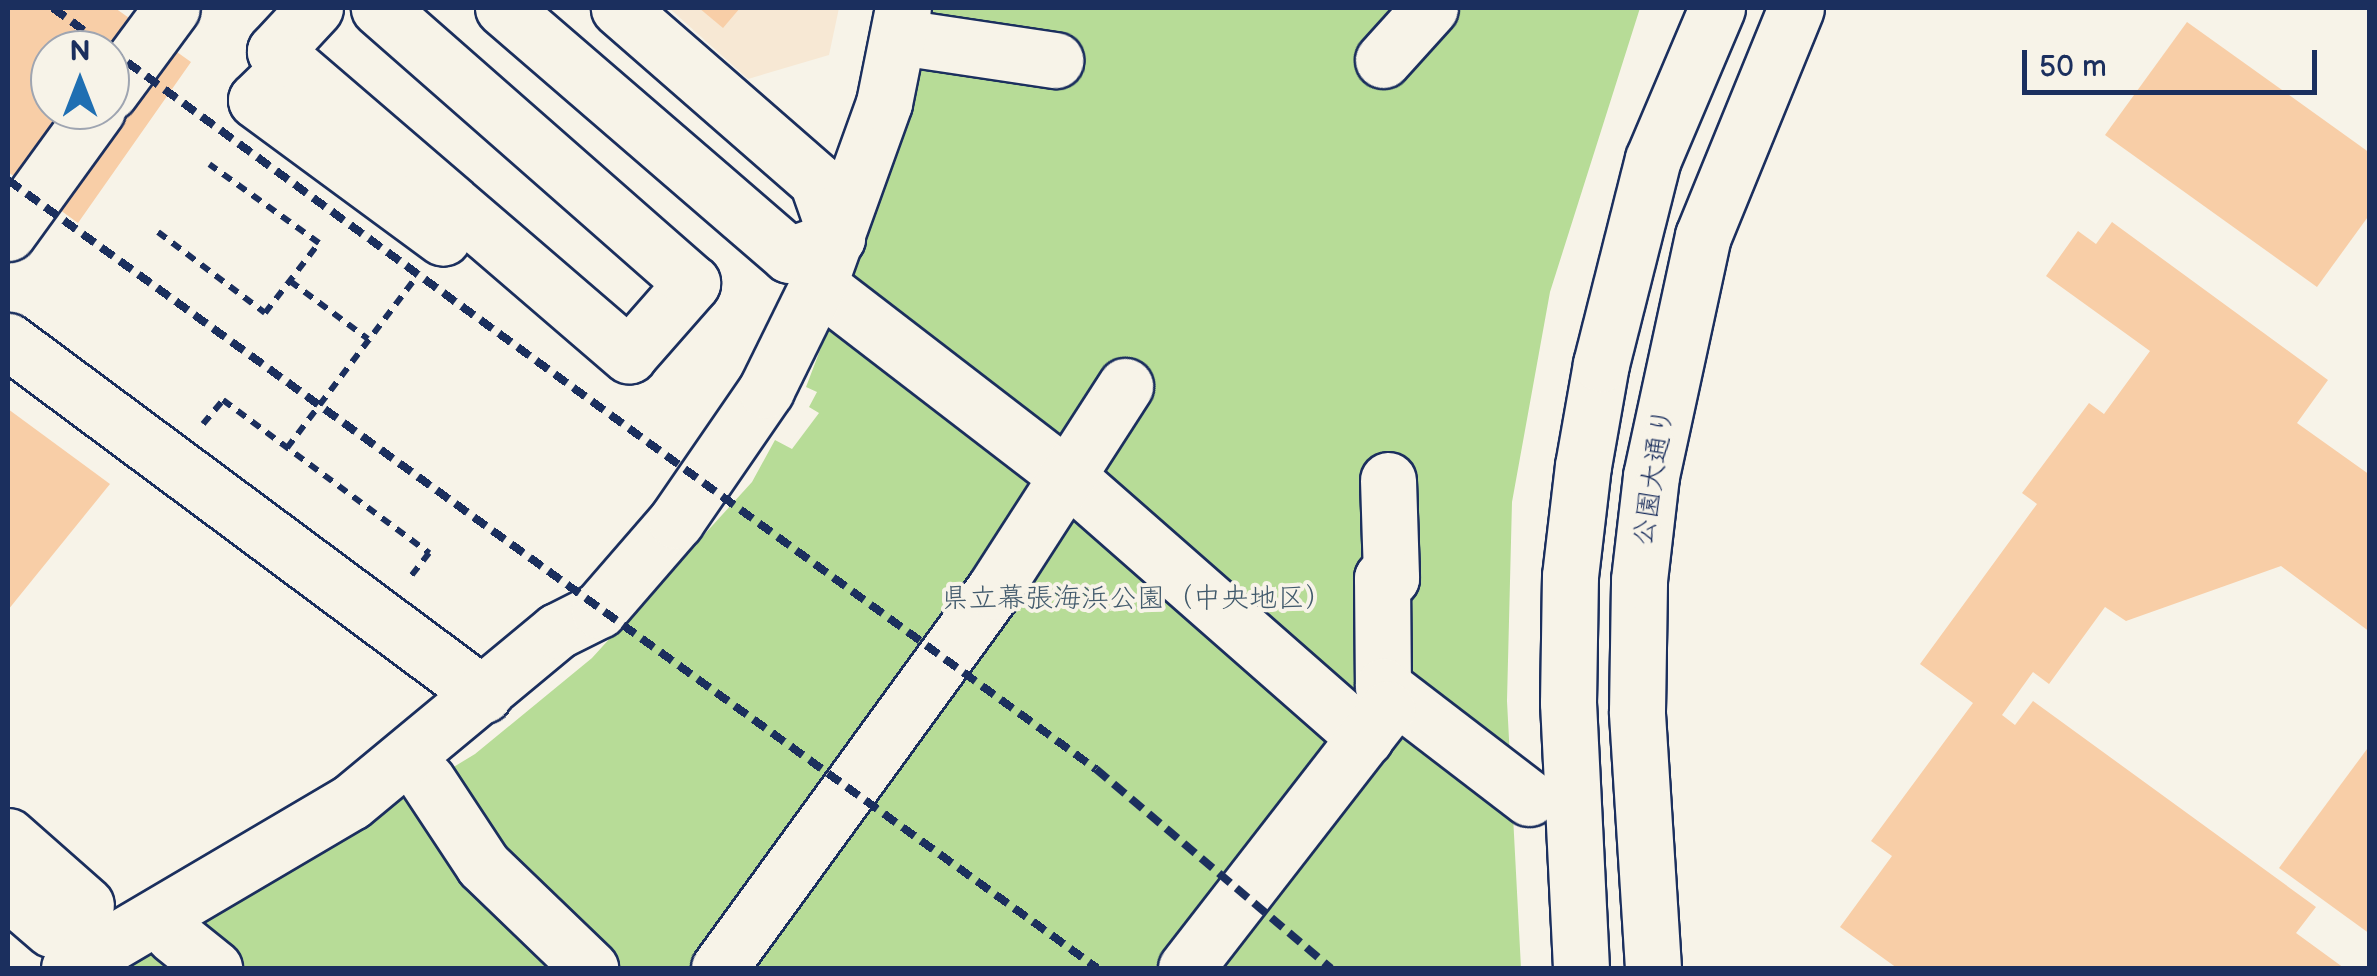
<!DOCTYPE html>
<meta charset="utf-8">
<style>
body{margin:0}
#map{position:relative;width:2377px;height:976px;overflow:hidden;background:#f7f3e8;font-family:"Balsamiq Sans","Klee One",sans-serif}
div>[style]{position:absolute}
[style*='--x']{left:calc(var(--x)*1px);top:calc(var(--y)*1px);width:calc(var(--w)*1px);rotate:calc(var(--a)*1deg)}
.built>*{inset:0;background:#f7e8d4}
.green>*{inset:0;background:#b7dc97}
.building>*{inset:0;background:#f8cea7}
.path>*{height:6px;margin-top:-3px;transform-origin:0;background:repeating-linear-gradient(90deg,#1b2f5e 0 10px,transparent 0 18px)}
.roads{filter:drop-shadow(2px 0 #1b2f5e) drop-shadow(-2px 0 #1b2f5e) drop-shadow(0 2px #1b2f5e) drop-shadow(0 -2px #1b2f5e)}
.minor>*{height:55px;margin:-27.5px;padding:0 27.5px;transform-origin:27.5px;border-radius:27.5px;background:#f7f3e8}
.rail>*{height:8px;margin-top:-4px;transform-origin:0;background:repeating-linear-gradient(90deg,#1b2f5e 0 15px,transparent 0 23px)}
span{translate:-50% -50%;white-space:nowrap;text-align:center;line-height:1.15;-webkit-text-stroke:8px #f7f3e8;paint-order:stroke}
.street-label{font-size:28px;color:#1b2f5e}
.park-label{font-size:28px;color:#425a6c}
.frame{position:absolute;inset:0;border:10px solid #1b2f5e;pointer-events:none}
.north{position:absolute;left:30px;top:30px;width:100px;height:100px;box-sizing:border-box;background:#f7f3e8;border:2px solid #9fa5b1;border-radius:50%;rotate:0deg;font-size:28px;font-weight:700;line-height:40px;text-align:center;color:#1b2f5e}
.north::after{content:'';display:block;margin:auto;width:35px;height:45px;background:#1f6fb2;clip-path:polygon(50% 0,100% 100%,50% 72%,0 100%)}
.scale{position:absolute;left:2022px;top:50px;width:295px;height:45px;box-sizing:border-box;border:5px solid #1b2f5e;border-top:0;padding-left:12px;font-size:30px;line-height:35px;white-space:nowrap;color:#1b2f5e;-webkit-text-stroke:8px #f7f3e8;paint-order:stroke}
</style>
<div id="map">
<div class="built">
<div style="clip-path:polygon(669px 8px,839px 8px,829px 55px,748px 79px)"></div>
</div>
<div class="green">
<div style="clip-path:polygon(922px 8px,1640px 8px,1550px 292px,1512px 502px,1507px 701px,1521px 968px,123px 968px,475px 754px,592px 658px,752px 482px,775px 440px,792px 449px,819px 413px,809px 407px,817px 392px,806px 387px,833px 316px)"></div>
</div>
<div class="building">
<div style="clip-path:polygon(evenodd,8px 8px,115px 8px,191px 62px,78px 223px,8px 172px,8px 8px,50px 50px,110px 50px,110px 110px,50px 110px,50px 50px)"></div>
<div style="clip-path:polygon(699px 8px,740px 8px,723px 28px)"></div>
<div style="clip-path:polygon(2187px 22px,2370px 153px,2370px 214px,2317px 287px,2105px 135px)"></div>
<div style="clip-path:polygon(2112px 222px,2328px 380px,2297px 423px,2370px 475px,2370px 632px,2281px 566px,2126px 621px,2105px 607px,2049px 684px,2033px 672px,2002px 715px,2015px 725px,2033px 701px,2316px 907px,2296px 933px,2344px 968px,1897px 968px,1840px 927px,1892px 856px,1871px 841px,1973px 703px,1920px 664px,2037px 504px,2022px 493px,2089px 403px,2104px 414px,2150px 351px,2046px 276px,2078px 231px,2096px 244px)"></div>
<div style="clip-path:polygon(8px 409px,110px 484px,8px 610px)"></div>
<div style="clip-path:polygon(2370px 745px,2370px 934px,2279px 868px)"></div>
</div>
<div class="path">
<div style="--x:158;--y:232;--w:134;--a:37.1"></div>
<div style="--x:265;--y:313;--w:88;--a:-52.4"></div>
<div style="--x:319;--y:243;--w:135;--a:-144.3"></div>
<div style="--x:290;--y:281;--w:97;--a:36.6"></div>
<div style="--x:203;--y:424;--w:31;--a:-50"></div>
<div style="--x:223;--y:400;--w:257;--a:36.6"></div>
<div style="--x:429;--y:553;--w:33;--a:128"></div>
<div style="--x:287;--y:448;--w:212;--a:-52.9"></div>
</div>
<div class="roads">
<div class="minor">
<div style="--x:315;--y:8;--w:59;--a:132.9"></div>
<div style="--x:275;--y:51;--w:467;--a:40.7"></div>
<div style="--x:629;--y:355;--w:96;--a:-48.8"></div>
<div style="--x:692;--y:283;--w:417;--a:-138.7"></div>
<div style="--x:503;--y:8;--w:378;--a:40.8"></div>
<div style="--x:789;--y:255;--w:51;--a:-19.5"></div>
<div style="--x:837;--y:238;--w:60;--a:-109.3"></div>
<div style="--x:817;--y:181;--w:263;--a:-138.9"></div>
<div style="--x:914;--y:39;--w:143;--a:8.5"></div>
<div style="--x:1383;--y:60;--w:70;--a:-47.9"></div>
<div style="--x:292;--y:65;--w:50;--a:135.8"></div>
<div style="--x:256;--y:100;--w:232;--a:36.4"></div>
<div style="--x:110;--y:92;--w:104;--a:-53.6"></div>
<div style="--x:8;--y:233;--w:152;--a:-54.1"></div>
<div style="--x:833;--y:296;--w:295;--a:37.6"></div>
<div style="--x:1067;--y:476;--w:397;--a:41.3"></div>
<div style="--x:8;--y:341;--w:593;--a:36.64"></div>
<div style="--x:1388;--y:480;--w:98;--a:88.2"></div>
<div style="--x:1391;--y:578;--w:9;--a:180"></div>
<div style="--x:1382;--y:578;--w:108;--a:89.5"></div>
<div style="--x:1383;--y:686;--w:184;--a:37.5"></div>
<div style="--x:427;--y:780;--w:102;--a:56.6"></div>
<div style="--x:483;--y:865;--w:149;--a:43.9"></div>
<div style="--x:8;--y:836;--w:104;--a:41.5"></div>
<div style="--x:8;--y:892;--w:57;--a:40.7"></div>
<div style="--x:173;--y:935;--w:53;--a:38.8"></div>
<div style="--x:69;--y:968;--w:327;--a:-30.5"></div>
<div style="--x:351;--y:802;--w:268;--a:-39.7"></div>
<div style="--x:557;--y:631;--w:47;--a:-26.6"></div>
<div style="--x:599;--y:610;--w:118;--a:-49.1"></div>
<div style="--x:676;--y:521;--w:159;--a:-55.5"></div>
<div style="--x:766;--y:390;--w:125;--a:-63.8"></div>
<div style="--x:821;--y:278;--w:186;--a:-70.2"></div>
<div style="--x:884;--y:103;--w:97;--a:-78.7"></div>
<div style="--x:719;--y:968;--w:466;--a:-54"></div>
<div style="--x:993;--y:591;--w:244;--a:-57.2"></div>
<div style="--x:1186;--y:968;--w:328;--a:-52.2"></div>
<div style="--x:1581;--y:968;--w:265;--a:-92.8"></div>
<div style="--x:1568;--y:703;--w:127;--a:-89.1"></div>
<div style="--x:1570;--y:576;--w:111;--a:-83.3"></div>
<div style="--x:1583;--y:466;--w:104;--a:-80"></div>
<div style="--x:1601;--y:364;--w:211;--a:-75.8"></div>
<div style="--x:1653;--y:159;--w:164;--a:-67"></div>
<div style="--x:1653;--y:968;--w:257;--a:-93.6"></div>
<div style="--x:1637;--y:711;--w:131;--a:-89.1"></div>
<div style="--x:1639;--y:580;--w:105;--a:-83.4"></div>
<div style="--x:1651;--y:476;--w:246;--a:-77.8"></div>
<div style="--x:1703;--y:236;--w:246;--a:-67.8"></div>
</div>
</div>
<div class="rail">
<div style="--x:53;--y:8;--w:1291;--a:36.12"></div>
<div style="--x:1096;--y:769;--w:308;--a:40.3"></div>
<div style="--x:8;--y:180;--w:1344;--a:35.89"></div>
</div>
<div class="street-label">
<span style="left:1654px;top:477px;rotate:-81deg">公園大通り</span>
</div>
<div class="park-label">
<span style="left:1137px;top:599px">県立幕張海浜公園（中央地区）</span>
</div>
<div class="frame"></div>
<div class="north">N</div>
<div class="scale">50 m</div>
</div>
